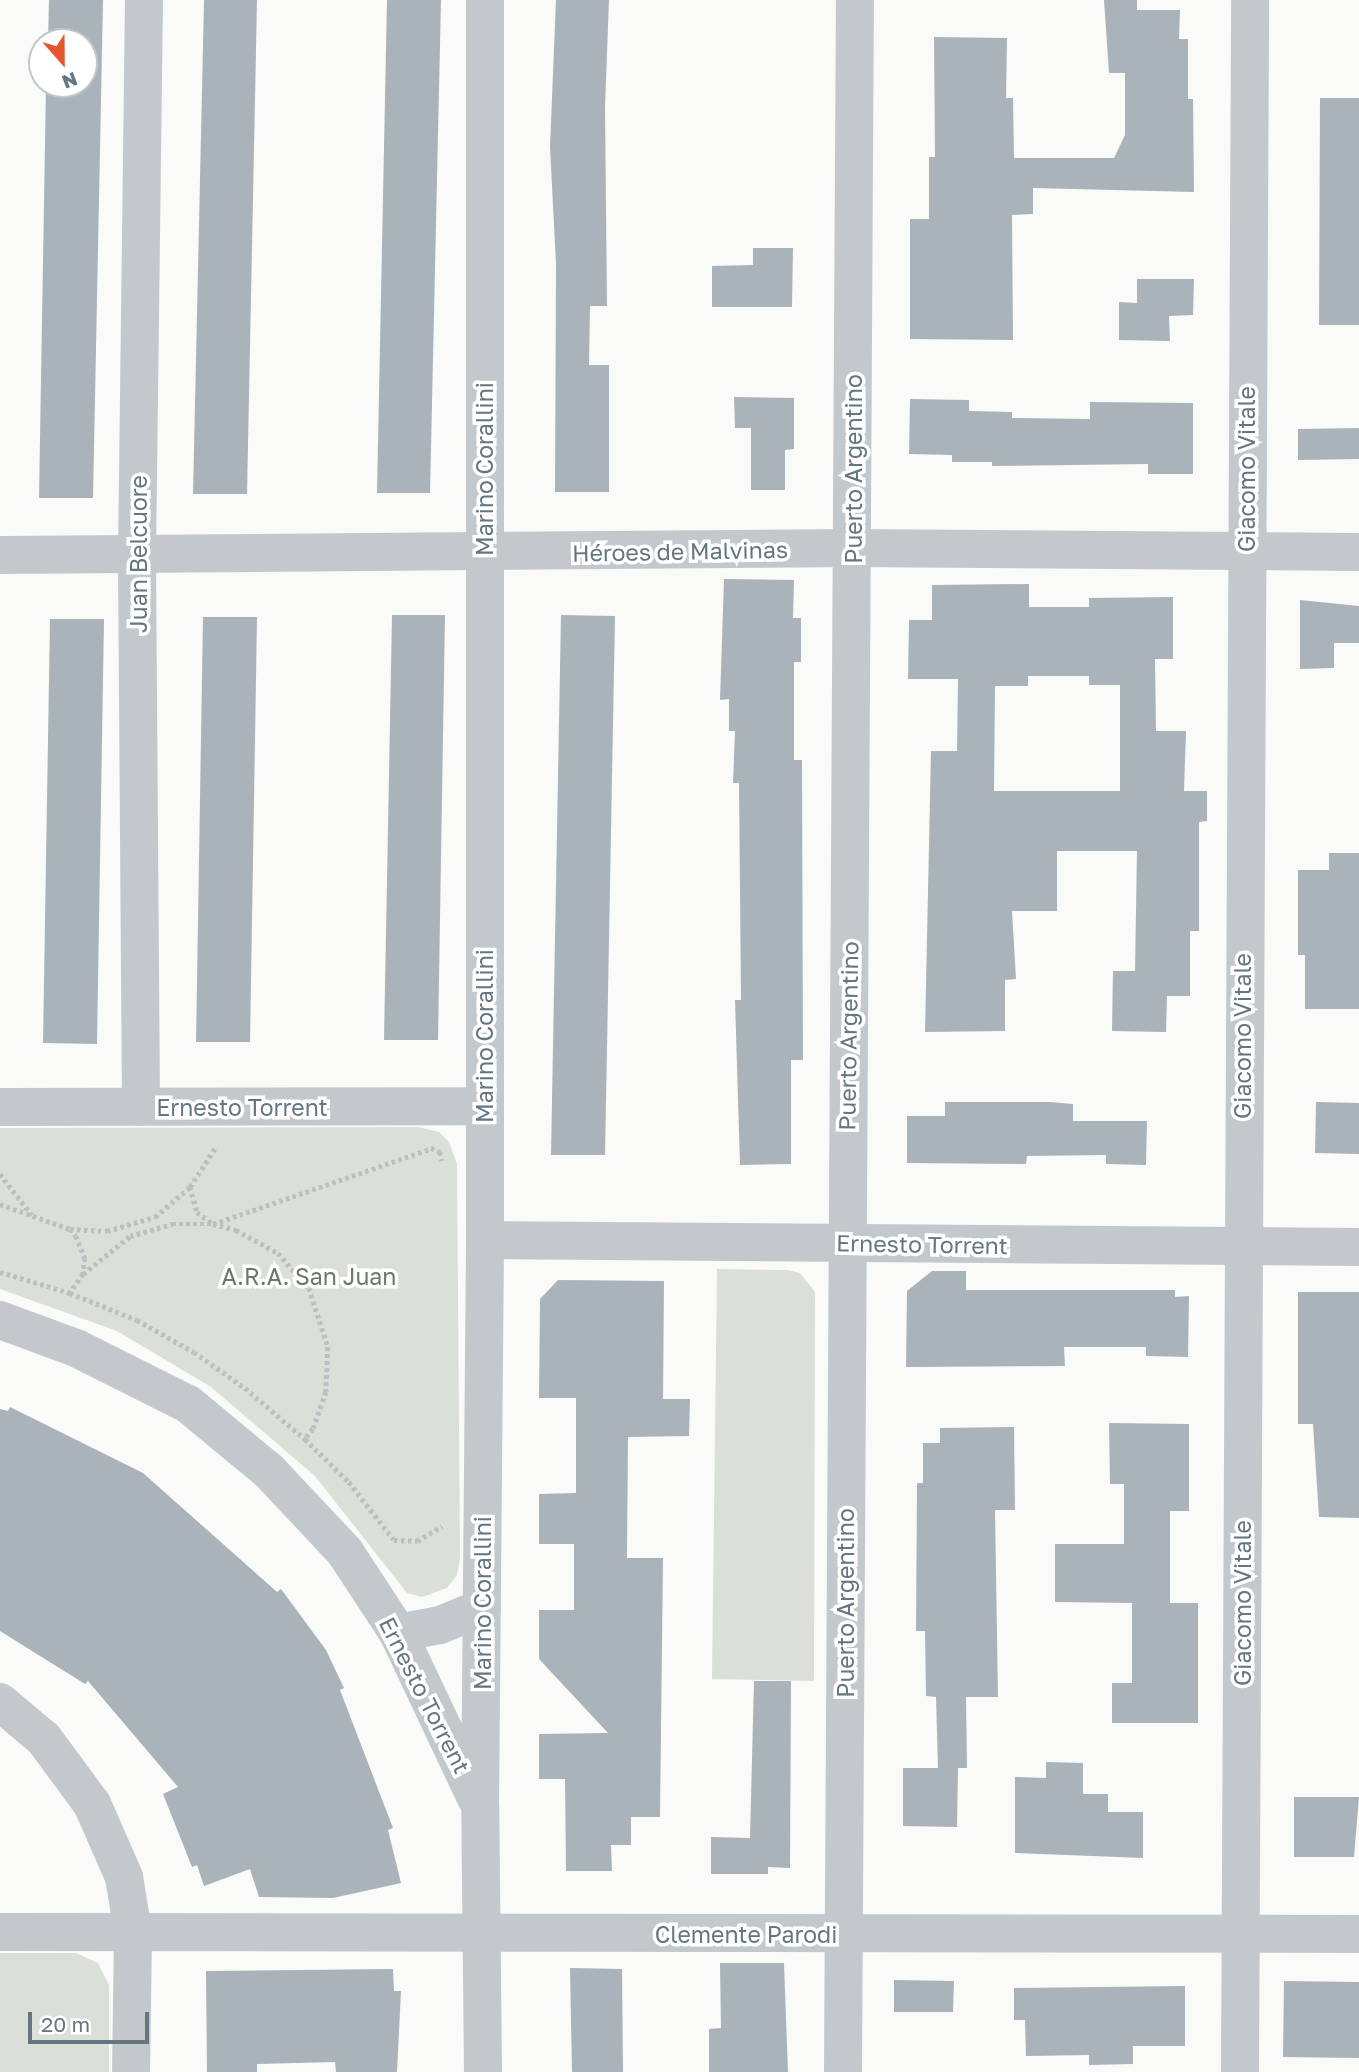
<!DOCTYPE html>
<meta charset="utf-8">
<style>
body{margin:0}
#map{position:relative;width:1359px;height:2072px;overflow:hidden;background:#fafaf8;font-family:"Golos Text",sans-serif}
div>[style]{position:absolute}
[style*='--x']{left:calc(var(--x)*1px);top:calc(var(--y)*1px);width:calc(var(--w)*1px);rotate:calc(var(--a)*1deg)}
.green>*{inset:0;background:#dadfd7}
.building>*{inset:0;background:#aab3b9}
.path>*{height:4.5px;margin-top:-2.25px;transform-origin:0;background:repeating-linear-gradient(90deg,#bbbfc2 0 3.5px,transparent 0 7px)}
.minor>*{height:38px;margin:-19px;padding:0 19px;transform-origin:19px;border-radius:19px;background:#c3c8cc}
span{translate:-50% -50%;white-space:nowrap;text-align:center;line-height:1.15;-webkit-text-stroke:7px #fff;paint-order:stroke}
.street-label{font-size:23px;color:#657683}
.park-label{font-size:23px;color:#687a64}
.north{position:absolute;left:28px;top:28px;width:70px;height:70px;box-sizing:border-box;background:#fff;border:2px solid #c1c8cd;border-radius:50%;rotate:159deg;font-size:19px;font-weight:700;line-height:28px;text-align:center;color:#657683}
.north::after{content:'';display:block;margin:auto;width:24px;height:32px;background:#e4572e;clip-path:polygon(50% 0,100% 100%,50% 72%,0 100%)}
.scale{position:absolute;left:28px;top:2012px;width:121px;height:32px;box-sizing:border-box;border:4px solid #657683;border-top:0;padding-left:9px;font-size:21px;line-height:24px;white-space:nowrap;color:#657683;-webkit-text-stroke:5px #fff;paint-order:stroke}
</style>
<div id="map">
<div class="green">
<div style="clip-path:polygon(418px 1127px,439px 1132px,449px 1142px,457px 1164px,460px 1559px,457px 1575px,447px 1588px,422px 1597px,407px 1593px,315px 1476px,211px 1387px,117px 1331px,0 1289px,0 1128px)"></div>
<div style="clip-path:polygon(717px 1269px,788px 1270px,800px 1273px,815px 1292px,814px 1681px,712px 1679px)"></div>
<div style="clip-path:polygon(0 1953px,76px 1953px,98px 1963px,109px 1985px,109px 2072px,0 2072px)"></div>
</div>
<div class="building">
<div style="clip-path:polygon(49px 0,103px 0,93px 498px,39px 498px,46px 84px,84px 84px,84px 42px,48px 42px)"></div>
<div style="clip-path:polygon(204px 0,257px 0,247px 494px,193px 494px)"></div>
<div style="clip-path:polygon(387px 0,441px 0,430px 493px,377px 493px)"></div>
<div style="clip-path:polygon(556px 0,609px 0,605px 107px,607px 306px,590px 306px,589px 365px,609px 365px,609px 492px,555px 492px,556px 264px,550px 147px)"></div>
<div style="clip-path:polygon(1104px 0,1137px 0,1137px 10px,1180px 10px,1179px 39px,1188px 39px,1188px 99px,1193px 99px,1194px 192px,1033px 188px,1033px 214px,1012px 215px,1013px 340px,910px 339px,910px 219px,929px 219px,929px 157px,935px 157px,934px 37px,1007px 38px,1006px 98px,1013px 98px,1014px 158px,1114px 158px,1125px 135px,1125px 73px,1109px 73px)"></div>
<div style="clip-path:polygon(1320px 98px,1359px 98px,1359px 325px,1319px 325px)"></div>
<div style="clip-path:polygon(753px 248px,793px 248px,792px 307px,712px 307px,712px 266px,753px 265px)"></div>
<div style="clip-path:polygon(1137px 279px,1194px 279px,1193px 315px,1169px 316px,1170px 341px,1119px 340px,1119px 302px,1137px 303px)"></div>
<div style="clip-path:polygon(734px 397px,794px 398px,794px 449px,785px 450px,785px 490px,751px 490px,751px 428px,735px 428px)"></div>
<div style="clip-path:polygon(910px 399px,969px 400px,969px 411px,1012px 412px,1012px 418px,1090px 419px,1090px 402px,1193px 403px,1193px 474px,1148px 474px,1148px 464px,992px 466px,992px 462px,952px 462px,952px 455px,909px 454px)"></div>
<div style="clip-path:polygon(1359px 428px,1359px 459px,1298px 460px,1298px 429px)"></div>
<div style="clip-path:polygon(724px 579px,794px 580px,793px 618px,801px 618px,801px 662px,794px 662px,794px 760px,802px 760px,803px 1060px,791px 1060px,791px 1164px,740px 1165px,735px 1000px,741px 1000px,739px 783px,733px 783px,735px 731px,729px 731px,729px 699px,720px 700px)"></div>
<div style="clip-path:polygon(evenodd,1029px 584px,1029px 607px,1089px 607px,1089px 598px,1173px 597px,1173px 659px,1155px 659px,1156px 731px,1186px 731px,1184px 791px,1207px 791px,1207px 821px,1199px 822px,1199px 931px,1190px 931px,1190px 996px,1167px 996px,1166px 1032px,1112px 1031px,1113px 971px,1135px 971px,1137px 851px,1057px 851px,1057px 911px,1012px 911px,1016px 979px,1005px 980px,1005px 1031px,925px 1032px,931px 751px,957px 751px,958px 679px,908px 679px,909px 620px,932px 620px,932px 585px,1029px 584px,1028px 676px,1089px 676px,1089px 685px,1120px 685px,1120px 791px,994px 791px,995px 686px,1028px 686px,1028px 676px)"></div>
<div style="clip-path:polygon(1300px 600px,1359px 606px,1359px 643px,1334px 643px,1334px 668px,1300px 669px)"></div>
<div style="clip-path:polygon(392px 615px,445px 615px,438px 1040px,384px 1040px)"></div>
<div style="clip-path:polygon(561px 615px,615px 616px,605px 1155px,551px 1155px)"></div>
<div style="clip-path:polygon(203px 617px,257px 617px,250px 1042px,196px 1042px)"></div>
<div style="clip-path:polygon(50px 619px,104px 619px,97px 1044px,43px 1043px)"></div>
<div style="clip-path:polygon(1329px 853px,1359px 853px,1359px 1009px,1305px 1009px,1305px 955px,1298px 955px,1298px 870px,1329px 870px)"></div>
<div style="clip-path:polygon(945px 1102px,1050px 1102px,1073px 1104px,1073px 1121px,1147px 1121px,1146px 1165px,1106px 1164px,1106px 1155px,1027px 1156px,1026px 1164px,907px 1163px,907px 1116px,945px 1116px)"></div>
<div style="clip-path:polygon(1316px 1102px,1359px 1103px,1359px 1154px,1315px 1153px)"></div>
<div style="clip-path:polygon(932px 1271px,966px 1271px,966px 1290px,1175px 1290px,1175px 1297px,1189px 1296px,1188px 1357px,1146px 1356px,1146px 1347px,1064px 1347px,1065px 1366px,906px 1367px,907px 1291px)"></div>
<div style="clip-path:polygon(558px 1280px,664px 1281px,663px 1399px,690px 1399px,689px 1436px,628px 1437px,627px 1558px,663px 1558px,660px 1817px,631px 1817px,631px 1845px,611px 1845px,612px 1871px,566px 1871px,565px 1779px,539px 1779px,539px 1734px,608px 1733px,539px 1659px,539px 1610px,574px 1610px,574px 1544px,539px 1544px,539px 1494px,576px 1493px,576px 1398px,539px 1398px,540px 1299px)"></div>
<div style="clip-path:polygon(1298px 1292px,1359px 1292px,1359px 1518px,1319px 1517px,1313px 1424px,1298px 1424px)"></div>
<div style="clip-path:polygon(10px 1407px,143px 1473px,277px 1592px,281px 1589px,326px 1650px,344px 1688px,340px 1690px,393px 1828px,388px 1830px,401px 1883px,333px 1898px,259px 1897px,250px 1869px,204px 1886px,197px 1865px,192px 1867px,163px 1794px,178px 1787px,88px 1681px,85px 1684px,0 1631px,0 1409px,8px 1411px)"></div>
<div style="clip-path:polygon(1109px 1423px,1189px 1424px,1189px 1511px,1170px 1511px,1170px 1603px,1198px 1603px,1198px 1723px,1112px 1723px,1112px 1683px,1132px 1683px,1132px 1603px,1055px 1602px,1055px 1544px,1124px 1544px,1124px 1484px,1110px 1484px)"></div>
<div style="clip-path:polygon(1014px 1427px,1015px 1510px,995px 1510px,998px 1697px,966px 1697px,967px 1768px,958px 1768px,957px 1827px,903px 1826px,903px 1768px,938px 1768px,936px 1697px,926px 1696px,925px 1631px,916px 1631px,917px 1483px,923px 1483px,923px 1443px,940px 1443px,940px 1428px)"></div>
<div style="clip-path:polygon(754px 1681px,791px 1681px,790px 1868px,768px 1867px,768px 1874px,711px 1874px,711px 1837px,750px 1838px)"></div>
<div style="clip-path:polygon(1046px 1762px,1083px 1763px,1083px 1794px,1108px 1794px,1108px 1812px,1143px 1812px,1143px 1858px,1015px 1853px,1015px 1777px,1046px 1778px)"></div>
<div style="clip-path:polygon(1294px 1797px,1359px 1797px,1354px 1857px,1294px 1857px)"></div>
<div style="clip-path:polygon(720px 1963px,784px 1963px,788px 2072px,709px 2072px,709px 2029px,721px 2028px)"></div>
<div style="clip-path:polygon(570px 1968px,622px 1969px,623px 2072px,572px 2072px)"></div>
<div style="clip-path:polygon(393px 1969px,394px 1991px,401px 1991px,397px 2072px,336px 2072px,335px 2062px,257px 2064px,257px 2072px,207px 2072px,206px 1971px)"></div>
<div style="clip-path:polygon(894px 1980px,954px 1981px,953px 2012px,894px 2012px)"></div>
<div style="clip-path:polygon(1284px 1981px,1359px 1982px,1359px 2058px,1283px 2057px)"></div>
<div style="clip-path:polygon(1185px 1986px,1185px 2046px,1133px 2046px,1133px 2064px,1089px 2065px,1089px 2055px,1026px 2056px,1025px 2020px,1014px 2020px,1014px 1988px)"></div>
</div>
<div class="path">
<div style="--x:431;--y:1148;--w:10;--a:24"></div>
<div style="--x:440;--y:1152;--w:9;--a:77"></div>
<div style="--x:0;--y:1174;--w:52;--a:52"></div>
<div style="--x:190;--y:1187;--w:26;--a:74"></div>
<div style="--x:197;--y:1212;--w:20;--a:37"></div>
<div style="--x:213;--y:1224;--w:233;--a:-19.1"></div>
<div style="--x:0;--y:1204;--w:74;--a:19.7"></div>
<div style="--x:70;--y:1229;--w:9;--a:49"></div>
<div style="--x:76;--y:1236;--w:24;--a:68"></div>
<div style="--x:85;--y:1258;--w:16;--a:97"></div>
<div style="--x:83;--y:1274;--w:23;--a:124"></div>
<div style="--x:70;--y:1229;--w:37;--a:3"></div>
<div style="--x:107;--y:1231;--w:50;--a:-16.3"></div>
<div style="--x:155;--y:1217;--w:46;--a:-40.6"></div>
<div style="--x:190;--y:1187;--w:46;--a:-57.3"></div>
<div style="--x:0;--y:1272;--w:73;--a:16.7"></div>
<div style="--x:70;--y:1293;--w:72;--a:21.9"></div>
<div style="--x:137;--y:1320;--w:65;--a:29.3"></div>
<div style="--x:194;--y:1352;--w:62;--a:35.2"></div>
<div style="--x:245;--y:1388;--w:79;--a:40.4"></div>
<div style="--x:305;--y:1439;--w:62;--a:44.3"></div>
<div style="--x:349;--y:1482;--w:73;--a:52.2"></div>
<div style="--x:394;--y:1540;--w:23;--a:2"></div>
<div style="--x:417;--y:1541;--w:29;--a:-31"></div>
<div style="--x:83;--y:1274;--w:60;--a:-39"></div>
<div style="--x:130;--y:1236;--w:44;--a:-15.9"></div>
<div style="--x:172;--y:1224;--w:41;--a:0"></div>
<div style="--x:213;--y:1224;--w:24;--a:15"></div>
<div style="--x:236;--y:1230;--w:48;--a:28.7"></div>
<div style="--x:278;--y:1253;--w:47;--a:48.5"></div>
<div style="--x:309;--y:1288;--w:62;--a:72.1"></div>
<div style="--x:328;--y:1347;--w:45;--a:92.5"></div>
<div style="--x:326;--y:1392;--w:39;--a:109"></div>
<div style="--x:313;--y:1429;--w:13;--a:129"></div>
</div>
<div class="minor">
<div style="--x:0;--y:555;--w:853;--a:-0.47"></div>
<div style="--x:853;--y:548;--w:506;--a:0.45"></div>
<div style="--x:0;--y:1107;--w:484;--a:-0.1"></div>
<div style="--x:141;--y:1107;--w:552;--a:-90.42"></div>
<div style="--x:137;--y:555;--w:555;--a:-89.28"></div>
<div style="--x:485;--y:1240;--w:874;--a:0.46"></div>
<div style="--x:0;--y:1320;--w:81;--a:20.2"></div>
<div style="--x:76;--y:1348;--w:125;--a:26.6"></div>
<div style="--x:188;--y:1404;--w:105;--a:39.6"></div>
<div style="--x:269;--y:1471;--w:111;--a:46.8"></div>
<div style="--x:345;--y:1552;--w:97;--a:56.8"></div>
<div style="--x:398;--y:1633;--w:183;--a:64.7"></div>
<div style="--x:398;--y:1633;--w:43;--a:-10.8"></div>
<div style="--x:440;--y:1625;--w:45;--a:-22"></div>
<div style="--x:0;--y:1702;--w:57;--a:40.1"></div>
<div style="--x:44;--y:1739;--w:81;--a:53.6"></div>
<div style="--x:92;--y:1804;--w:80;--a:66.3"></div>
<div style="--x:124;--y:1877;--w:56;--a:80.7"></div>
<div style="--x:133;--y:1932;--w:140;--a:90.8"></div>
<div style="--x:0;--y:1932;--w:1359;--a:0.08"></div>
<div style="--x:483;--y:2072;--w:266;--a:-90.6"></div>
<div style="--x:480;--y:1806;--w:566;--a:-89.49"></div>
<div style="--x:485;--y:1240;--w:1240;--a:-90"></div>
<div style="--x:843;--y:2072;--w:2072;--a:-89.67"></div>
<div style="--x:1240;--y:2072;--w:2072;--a:-89.72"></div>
</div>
<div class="street-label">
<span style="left:484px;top:469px;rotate:-90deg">Marino Corallini</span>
<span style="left:853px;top:469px;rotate:-90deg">Puerto Argentino</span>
<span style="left:1246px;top:469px;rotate:-90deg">Giacomo Vitale</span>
<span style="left:680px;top:551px;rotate:-1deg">Héroes de Malvinas</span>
<span style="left:138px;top:554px;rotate:-90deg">Juan Belcuore</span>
<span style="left:484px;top:1036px;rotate:-90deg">Marino Corallini</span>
<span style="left:848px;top:1036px;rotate:-89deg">Puerto Argentino</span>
<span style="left:1242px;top:1036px;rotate:-90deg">Giacomo Vitale</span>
<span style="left:242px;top:1107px">Ernesto Torrent</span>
<span style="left:922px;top:1244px;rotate:1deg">Ernesto Torrent</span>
<span style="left:482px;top:1603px;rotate:-90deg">Marino Corallini</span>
<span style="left:845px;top:1603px;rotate:-90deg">Puerto Argentino</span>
<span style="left:1242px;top:1603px;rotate:-90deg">Giacomo Vitale</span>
<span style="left:425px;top:1695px;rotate:63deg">Ernesto Torrent</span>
<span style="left:746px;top:1934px">Clemente Parodi</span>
</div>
<div class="park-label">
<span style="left:309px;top:1276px">A.R.A. San Juan</span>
</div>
<div class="north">N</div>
<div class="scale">20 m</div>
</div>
